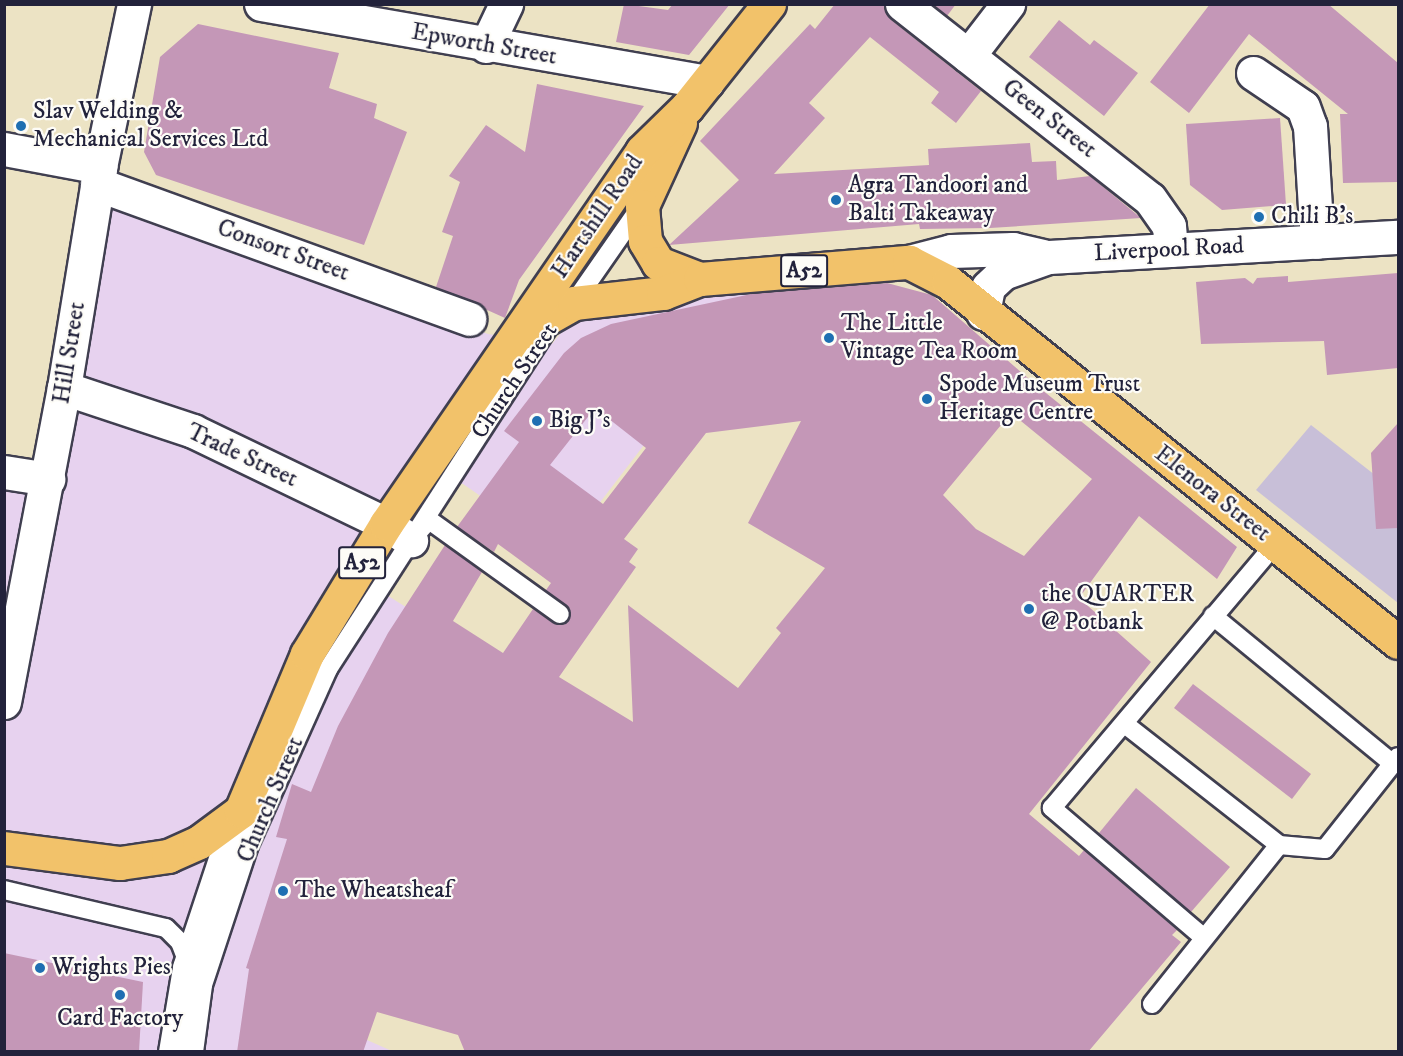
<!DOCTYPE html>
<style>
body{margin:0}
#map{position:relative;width:1403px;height:1056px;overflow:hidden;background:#ece3c4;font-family:"IM FELL DW Pica",serif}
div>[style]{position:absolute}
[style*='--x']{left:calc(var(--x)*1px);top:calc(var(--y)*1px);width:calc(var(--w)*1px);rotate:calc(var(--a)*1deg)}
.built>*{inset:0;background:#e7d2ef}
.industrial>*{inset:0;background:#c8bfd8}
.building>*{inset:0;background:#c497b7}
.roads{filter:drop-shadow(2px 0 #403f50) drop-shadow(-2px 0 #403f50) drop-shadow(0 2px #403f50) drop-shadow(0 -2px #403f50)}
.service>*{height:18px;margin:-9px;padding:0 9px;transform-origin:9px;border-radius:9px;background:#fff}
.minor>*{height:33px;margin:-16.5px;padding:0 16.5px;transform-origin:16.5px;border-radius:16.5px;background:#fff}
.tertiary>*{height:33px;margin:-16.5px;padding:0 16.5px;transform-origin:16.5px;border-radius:16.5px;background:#fff}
.primary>*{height:33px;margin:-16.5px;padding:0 16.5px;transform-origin:16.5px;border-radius:16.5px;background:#f2c26a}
.dots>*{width:16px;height:16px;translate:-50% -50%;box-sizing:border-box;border:3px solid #fdfcf7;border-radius:50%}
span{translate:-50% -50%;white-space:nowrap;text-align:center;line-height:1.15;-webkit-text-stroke:4.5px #fdfcf7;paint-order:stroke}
.shield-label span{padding:2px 4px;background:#fdfcf7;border:2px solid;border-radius:4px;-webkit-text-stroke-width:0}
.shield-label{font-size:22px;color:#22223b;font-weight:700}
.street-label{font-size:24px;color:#22223b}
.poi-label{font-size:24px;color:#22223b}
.left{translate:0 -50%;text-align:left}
.frame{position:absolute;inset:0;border:6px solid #22223b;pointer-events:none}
</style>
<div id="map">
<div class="built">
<div style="clip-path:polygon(99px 197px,488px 334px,552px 344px,564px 329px,603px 307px,849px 284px,849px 316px,670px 411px,562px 552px,463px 484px,449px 481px,385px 594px,475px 650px,326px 1022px,392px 1051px,5px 1052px,5px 464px,51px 470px)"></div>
</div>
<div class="industrial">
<div style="clip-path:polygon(1311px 425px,1398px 493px,1398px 603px,1256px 490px)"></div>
</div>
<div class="building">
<div style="clip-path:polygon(624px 4px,668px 10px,673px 4px,730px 4px,689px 55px,616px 42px)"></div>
<div style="clip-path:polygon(835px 4px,884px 4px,890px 19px,981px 91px,956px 123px,931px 103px,939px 92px,870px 37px,809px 103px,825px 118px,774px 174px,929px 165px,928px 149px,1030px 143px,1032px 162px,1056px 161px,1057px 180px,1090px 176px,1141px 218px,990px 228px,920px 229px,919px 224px,669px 245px,739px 180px,700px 141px,810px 24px,815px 29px)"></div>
<div style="clip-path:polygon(933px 4px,956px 4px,947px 16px)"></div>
<div style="clip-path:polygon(1210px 4px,1328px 4px,1398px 63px,1398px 182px,1343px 183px,1340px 114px,1348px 114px,1249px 34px,1189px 113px,1150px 82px)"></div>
<div style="clip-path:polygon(1059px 20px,1090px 45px,1094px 40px,1138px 73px,1104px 116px,1029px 57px)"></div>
<div style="clip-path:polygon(198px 24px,339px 53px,329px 88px,377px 104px,374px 118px,407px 132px,364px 245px,156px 175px,144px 152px,160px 57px)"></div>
<div style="clip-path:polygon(537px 84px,644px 106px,519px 280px,505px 318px,436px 287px,453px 236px,442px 232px,460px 182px,449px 176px,486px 125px,525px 152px)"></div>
<div style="clip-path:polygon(1280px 118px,1286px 205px,1222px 210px,1190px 185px,1186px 124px)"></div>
<div style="clip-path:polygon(1398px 273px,1398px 368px,1327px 375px,1324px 341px,1201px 344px,1196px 282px,1245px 278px,1253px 284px,1257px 278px,1288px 276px,1288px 282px)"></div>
<div style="clip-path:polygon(evenodd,887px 283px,932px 295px,1036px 385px,1237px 547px,1217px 579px,1139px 516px,1079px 598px,1151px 662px,1029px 814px,1079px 856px,1084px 850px,1177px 930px,1172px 935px,1181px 942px,1088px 1052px,465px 1052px,458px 1035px,377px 1012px,363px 1052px,237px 1052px,249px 969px,246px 968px,287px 839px,276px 837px,292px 784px,311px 792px,338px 726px,388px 633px,445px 545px,482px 572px,453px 621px,503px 653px,533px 609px,558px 625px,569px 620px,570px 609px,546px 590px,551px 583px,498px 544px,494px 552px,457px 527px,519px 442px,504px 431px,564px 353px,581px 338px,611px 324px,756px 293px,887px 283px,595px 408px,646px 448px,603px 504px,550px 465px,595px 408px,887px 283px,1011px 413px,1092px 479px,1024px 556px,976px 529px,943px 495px,1011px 413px,887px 283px,801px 421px,748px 523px,825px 568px,776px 628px,781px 633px,738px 688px,628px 605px,633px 722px,559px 677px,636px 567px,629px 562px,638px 549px,624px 539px,706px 433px,801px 421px)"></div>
<div style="clip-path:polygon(1398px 423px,1398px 528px,1376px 529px,1371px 453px)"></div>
<div style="clip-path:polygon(1193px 684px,1311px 774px,1292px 799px,1174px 708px)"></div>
<div style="clip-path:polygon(1136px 788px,1230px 867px,1191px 912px,1099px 833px)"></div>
<div style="clip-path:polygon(4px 953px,143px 982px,139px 1052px,4px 1052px)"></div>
</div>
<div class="roads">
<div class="service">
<div style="--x:573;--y:304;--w:119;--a:-55.2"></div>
<div style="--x:419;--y:531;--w:15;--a:-48"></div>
<div style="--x:429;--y:520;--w:161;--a:35.7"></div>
<div style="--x:1213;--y:616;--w:233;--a:39.4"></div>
<div style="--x:1126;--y:725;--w:194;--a:38.1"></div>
<div style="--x:1279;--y:845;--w:46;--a:5"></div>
<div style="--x:1325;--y:849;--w:117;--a:-51.6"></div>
<div style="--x:4;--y:890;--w:166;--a:13.2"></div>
<div style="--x:166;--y:928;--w:20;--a:45"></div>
<div style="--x:180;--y:942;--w:22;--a:69"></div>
<div style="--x:1203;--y:937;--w:199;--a:-139.5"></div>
<div style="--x:1052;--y:808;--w:346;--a:-49.8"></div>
<div style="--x:1152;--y:1004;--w:203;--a:-51.4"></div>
<div style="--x:194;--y:1052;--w:68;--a:-82.3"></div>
<div style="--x:203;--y:985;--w:147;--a:-71.8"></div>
<div style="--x:249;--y:845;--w:193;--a:-65.8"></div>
<div style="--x:328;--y:669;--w:413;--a:-57.2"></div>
</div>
<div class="minor">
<div style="--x:261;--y:4;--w:453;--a:9.9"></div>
<div style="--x:902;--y:4;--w:315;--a:38.2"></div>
<div style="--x:1150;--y:199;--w:33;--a:55"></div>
<div style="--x:1169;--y:226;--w:24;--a:85"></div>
<div style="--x:486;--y:46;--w:47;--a:-64.5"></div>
<div style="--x:968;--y:56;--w:66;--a:-52.4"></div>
<div style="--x:1253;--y:73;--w:60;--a:34.2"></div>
<div style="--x:1303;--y:107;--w:20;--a:70"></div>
<div style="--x:1310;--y:126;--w:116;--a:86.5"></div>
<div style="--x:4;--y:149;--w:98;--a:10.6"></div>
<div style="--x:97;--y:184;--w:396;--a:19.9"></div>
<div style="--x:64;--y:388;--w:136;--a:18.4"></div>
<div style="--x:193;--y:431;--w:214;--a:25.7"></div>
<div style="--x:386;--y:524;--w:30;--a:33"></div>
<div style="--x:4;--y:472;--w:45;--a:9"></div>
<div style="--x:4;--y:702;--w:320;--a:-79.2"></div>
<div style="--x:64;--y:388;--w:224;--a:-80.7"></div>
<div style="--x:100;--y:167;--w:167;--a:-78.2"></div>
<div style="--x:175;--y:1052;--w:85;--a:-80.5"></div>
<div style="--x:189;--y:968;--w:165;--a:-71.7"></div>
</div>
<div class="tertiary">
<div style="--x:909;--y:262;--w:43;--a:-14.7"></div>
<div style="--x:951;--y:251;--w:62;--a:-1.8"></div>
<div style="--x:1013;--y:249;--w:31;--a:13"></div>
<div style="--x:983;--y:313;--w:26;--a:-79"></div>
<div style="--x:988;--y:287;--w:21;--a:-43"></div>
<div style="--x:1003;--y:273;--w:48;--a:-19.6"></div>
<div style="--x:1048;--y:257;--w:351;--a:-3.3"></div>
</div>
<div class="primary">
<div style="--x:680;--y:123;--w:91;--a:114.6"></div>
<div style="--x:642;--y:206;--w:35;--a:85"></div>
<div style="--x:645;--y:241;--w:26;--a:59"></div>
<div style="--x:658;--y:263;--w:45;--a:20.9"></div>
<div style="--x:523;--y:332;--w:59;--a:-29.6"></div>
<div style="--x:574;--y:303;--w:90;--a:-6.4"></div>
<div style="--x:663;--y:293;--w:40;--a:-21"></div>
<div style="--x:700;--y:279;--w:210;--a:-4.7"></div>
<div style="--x:909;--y:262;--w:44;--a:27.1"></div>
<div style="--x:948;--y:282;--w:576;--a:38.66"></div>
<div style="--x:4;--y:848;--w:117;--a:7.4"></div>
<div style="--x:120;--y:863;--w:49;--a:-8.3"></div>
<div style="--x:168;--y:856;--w:34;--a:-24"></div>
<div style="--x:199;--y:842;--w:52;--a:-36.4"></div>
<div style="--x:241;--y:811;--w:170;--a:-67.2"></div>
<div style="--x:307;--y:654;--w:152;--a:-58.7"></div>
<div style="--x:386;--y:524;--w:452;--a:-55.5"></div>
<div style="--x:642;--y:151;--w:63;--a:-44.4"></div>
<div style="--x:687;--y:107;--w:132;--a:-51.5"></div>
</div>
</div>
<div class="dots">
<div style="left:21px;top:126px;background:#1f6fb2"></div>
<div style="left:836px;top:200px;background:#1f6fb2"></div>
<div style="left:1259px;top:217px;background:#1f6fb2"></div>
<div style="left:829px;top:338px;background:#1f6fb2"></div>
<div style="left:927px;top:399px;background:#1f6fb2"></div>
<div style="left:537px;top:421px;background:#1f6fb2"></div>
<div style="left:1029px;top:609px;background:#1f6fb2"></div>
<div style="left:283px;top:891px;background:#1f6fb2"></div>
<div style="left:40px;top:968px;background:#1f6fb2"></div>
<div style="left:120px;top:995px;background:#1f6fb2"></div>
</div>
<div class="shield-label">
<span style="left:804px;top:271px">A52</span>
<span style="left:362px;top:563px">A52</span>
</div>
<div class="street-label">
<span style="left:484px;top:45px;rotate:10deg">Epworth Street</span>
<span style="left:1049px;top:119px;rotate:38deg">Geen Street</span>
<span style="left:598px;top:217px;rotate:-56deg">Hartshill Road</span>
<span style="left:1169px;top:250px;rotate:-3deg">Liverpool Road</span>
<span style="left:283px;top:251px;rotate:20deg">Consort Street</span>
<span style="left:70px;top:353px;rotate:-81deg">Hill Street</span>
<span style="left:515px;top:381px;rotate:-56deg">Church Street</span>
<span style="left:242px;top:456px;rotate:25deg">Trade Street</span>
<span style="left:1212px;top:494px;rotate:38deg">Elenora Street</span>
<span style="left:271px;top:800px;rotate:-67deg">Church Street</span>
</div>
<div class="poi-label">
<span class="left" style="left:33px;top:126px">Slav Welding &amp;<br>Mechanical Services Ltd</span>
<span class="left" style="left:848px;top:200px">Agra Tandoori and<br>Balti Takeaway</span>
<span class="left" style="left:1271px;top:217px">Chili B's</span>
<span class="left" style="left:841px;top:338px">The Little<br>Vintage Tea Room</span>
<span class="left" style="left:939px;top:399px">Spode Museum Trust<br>Heritage Centre</span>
<span class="left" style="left:549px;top:421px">Big J's</span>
<span class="left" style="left:1041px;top:609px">the QUARTER<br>@ Potbank</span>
<span class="left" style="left:295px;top:891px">The Wheatsheaf</span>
<span class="left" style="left:52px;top:968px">Wrights Pies</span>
<span style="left:120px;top:1019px">Card Factory</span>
</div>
<div class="frame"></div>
</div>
